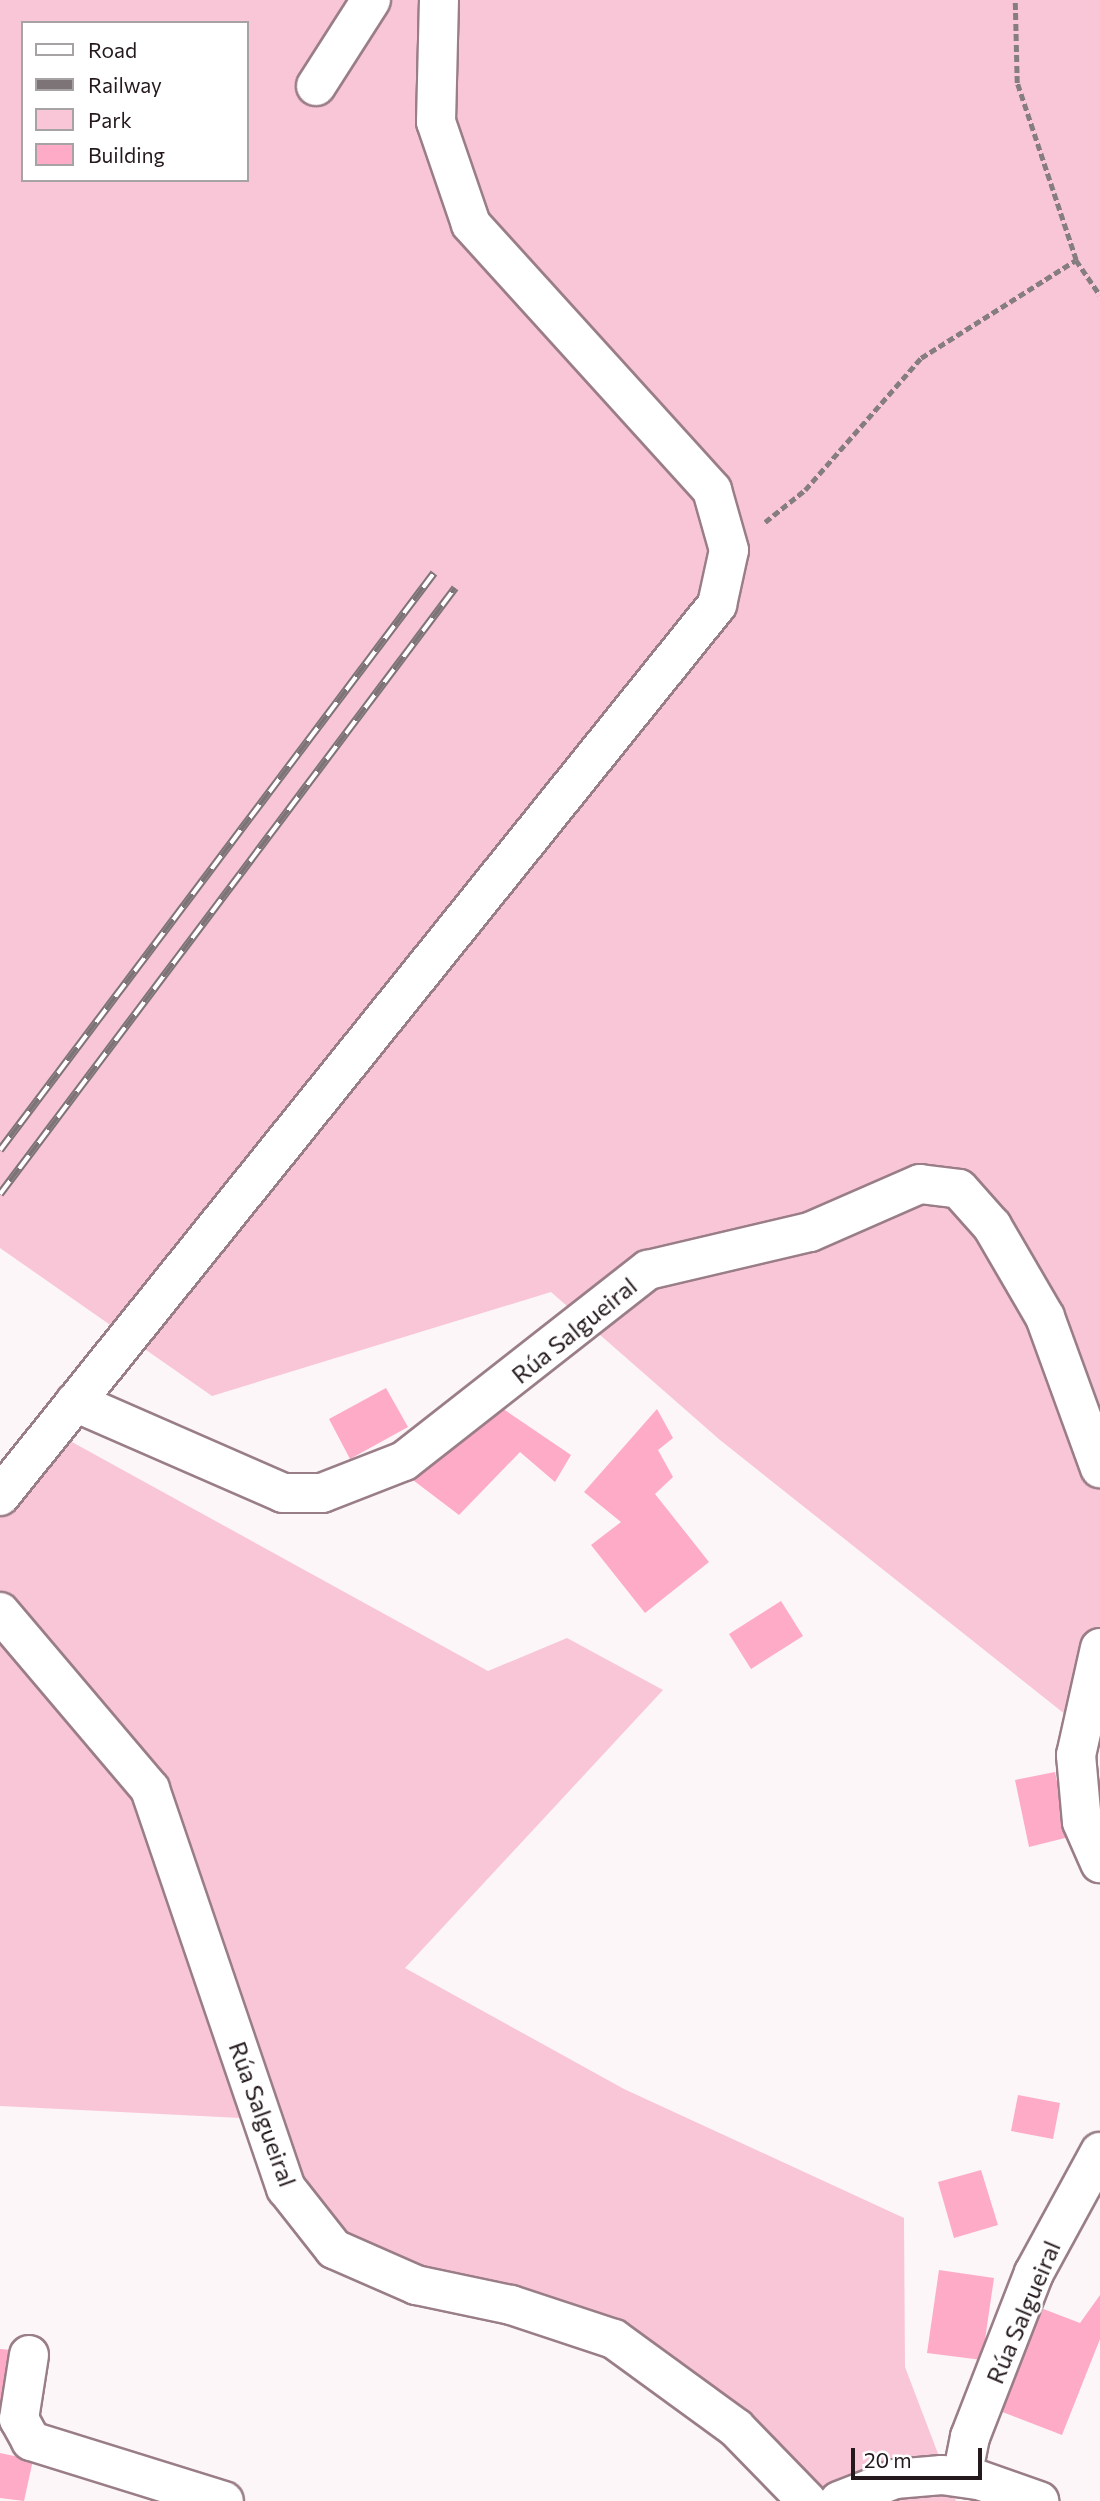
<!DOCTYPE html>
<meta charset="utf-8">
<style>
body{margin:0}
#map{position:relative;width:1100px;height:2501px;overflow:hidden;background:#fcf6f8;font-family:Commissioner,sans-serif}
div>[style]{position:absolute}
[style*='--x']{left:calc(var(--x)*1px);top:calc(var(--y)*1px);width:calc(var(--w)*1px);rotate:calc(var(--a)*1deg)}
.green>*{inset:0;background:#f9c6d7}
.building>*{inset:0;background:#feabc8}
.path>*{height:4.5px;margin-top:-2.25px;transform-origin:0;background:repeating-linear-gradient(90deg,#867d80 0 7px,transparent 0 10.5px)}
.roads{filter:drop-shadow(2px 0 #9a7e87) drop-shadow(-2px 0 #9a7e87) drop-shadow(0 2px #9a7e87) drop-shadow(0 -2px #9a7e87)}
.minor>*{height:38px;margin:-19px;padding:0 19px;transform-origin:19px;border-radius:19px;background:#fff}
.tertiary>*{height:38px;margin:-19px;padding:0 19px;transform-origin:19px;border-radius:19px;background:#fff}
.rail>*{height:8px;margin-top:-4px;transform-origin:0;background:repeating-linear-gradient(90deg,#fff 0 16px,#7d7478 0 32px);box-sizing:border-box;border-block:2px solid #7d7478}
span{translate:-50% -50%;white-space:nowrap;text-align:center;line-height:1.15;-webkit-text-stroke:5px #fff;paint-order:stroke}
.street-label{font-size:24px;color:#24191d}
.legend{position:absolute;left:21px;top:21px;width:228px;height:161px;box-sizing:border-box;background:#fff;border:2px solid #a7a3a5;margin:0;padding:9px 12px;list-style:none;font-size:21px;color:#24191d}
.legend li{display:flex;align-items:center;gap:14px;height:35px}
.legend b{width:35px;border:2px solid #a7a3a5}
.scale{position:absolute;left:851px;top:2448px;width:131px;height:32px;box-sizing:border-box;border:4px solid #24191d;border-top:0;padding-left:9px;font-size:21px;line-height:24px;white-space:nowrap;color:#24191d;-webkit-text-stroke:5px #fff;paint-order:stroke}
</style>
<div id="map">
<div class="green">
<div style="clip-path:polygon(evenodd,0 0,1100px 0,1100px 1742px,720px 1440px,551px 1292px,212px 1396px,0 1248px,0 0,23px 23px,247px 23px,247px 180px,23px 180px,23px 23px)"></div>
<div style="clip-path:polygon(52px 1431px,488px 1671px,567px 1638px,663px 1690px,405px 1968px,624px 2089px,904px 2218px,905px 2367px,956px 2501px,807px 2501px,614px 2339px,334px 2249px,262px 2119px,0 2106px,0 1496px)"></div>
</div>
<div class="building">
<div style="clip-path:polygon(386px 1388px,408px 1427px,350px 1459px,329px 1419px)"></div>
<div style="clip-path:polygon(499px 1406px,571px 1455px,555px 1482px,520px 1452px,459px 1515px,405px 1474px)"></div>
<div style="clip-path:polygon(657px 1409px,673px 1438px,658px 1450px,673px 1477px,655px 1494px,709px 1562px,645px 1613px,591px 1545px,621px 1522px,584px 1492px)"></div>
<div style="clip-path:polygon(781px 1601px,803px 1636px,751px 1669px,729px 1634px)"></div>
<div style="clip-path:polygon(1055px 1772px,1069px 1837px,1029px 1847px,1015px 1780px)"></div>
<div style="clip-path:polygon(1018px 2095px,1060px 2103px,1053px 2139px,1011px 2131px)"></div>
<div style="clip-path:polygon(981px 2170px,998px 2225px,954px 2238px,938px 2182px)"></div>
<div style="clip-path:polygon(939px 2270px,994px 2278px,982px 2360px,927px 2353px)"></div>
<div style="clip-path:polygon(1100px 2295px,1100px 2339px,1062px 2435px,992px 2408px,1033px 2305px,1080px 2323px)"></div>
<div style="clip-path:polygon(0 2349px,11px 2350px,7px 2421px,0 2420px)"></div>
<div style="clip-path:polygon(0 2453px,33px 2460px,24px 2501px,0 2498px)"></div>
</div>
<div class="path">
<div style="--x:1076;--y:260;--w:42;--a:55.6"></div>
<div style="--x:765;--y:522;--w:51;--a:-38.7"></div>
<div style="--x:805;--y:490;--w:176;--a:-48.7"></div>
<div style="--x:921;--y:358;--w:183;--a:-32.3"></div>
<div style="--x:1076;--y:260;--w:187;--a:-108.4"></div>
<div style="--x:1017;--y:83;--w:83;--a:-91.4"></div>
</div>
<div class="roads">
<div class="minor">
<div style="--x:316;--y:86;--w:102;--a:-57.4"></div>
<div style="--x:75;--y:1402;--w:227;--a:23.6"></div>
<div style="--x:283;--y:1493;--w:39;--a:0"></div>
<div style="--x:322;--y:1493;--w:88;--a:-21.3"></div>
<div style="--x:404;--y:1461;--w:310;--a:-38.1"></div>
<div style="--x:648;--y:1270;--w:166;--a:-13.2"></div>
<div style="--x:810;--y:1232;--w:120;--a:-23.6"></div>
<div style="--x:920;--y:1184;--w:39;--a:7"></div>
<div style="--x:959;--y:1189;--w:50;--a:48.3"></div>
<div style="--x:992;--y:1226;--w:105;--a:59.8"></div>
<div style="--x:1045;--y:1317;--w:161;--a:70"></div>
<div style="--x:0;--y:1496;--w:1144;--a:-51.18"></div>
<div style="--x:717;--y:605;--w:56;--a:-77.7"></div>
<div style="--x:729;--y:550;--w:62;--a:-105.8"></div>
<div style="--x:712;--y:490;--w:359;--a:-132.2"></div>
<div style="--x:471;--y:224;--w:108;--a:-108.9"></div>
<div style="--x:436;--y:122;--w:122;--a:-88.6"></div>
<div style="--x:0;--y:1612;--w:232;--a:49.7"></div>
<div style="--x:150;--y:1789;--w:422;--a:71.2"></div>
<div style="--x:286;--y:2188;--w:78;--a:51.8"></div>
<div style="--x:334;--y:2249;--w:90;--a:23.7"></div>
<div style="--x:416;--y:2285;--w:97;--a:11.9"></div>
<div style="--x:511;--y:2305;--w:108;--a:18.3"></div>
<div style="--x:614;--y:2339;--w:151;--a:36.1"></div>
<div style="--x:736;--y:2428;--w:102;--a:45.8"></div>
<div style="--x:1100;--y:1648;--w:110;--a:102.6"></div>
<div style="--x:1076;--y:1755;--w:67;--a:84.9"></div>
<div style="--x:1082;--y:1822;--w:45;--a:66.3"></div>
<div style="--x:29;--y:2355;--w:65;--a:98.9"></div>
<div style="--x:19;--y:2419;--w:25;--a:61"></div>
<div style="--x:31;--y:2441;--w:202;--a:17.3"></div>
<div style="--x:962;--y:2477;--w:41;--a:-78.7"></div>
<div style="--x:970;--y:2437;--w:176;--a:-68.7"></div>
<div style="--x:1034;--y:2273;--w:138;--a:-61.4"></div>
</div>
<div class="tertiary">
<div style="--x:839;--y:2501;--w:60;--a:-21.4"></div>
<div style="--x:895;--y:2479;--w:47;--a:-4.9"></div>
<div style="--x:942;--y:2475;--w:37;--a:8"></div>
<div style="--x:979;--y:2480;--w:64;--a:19.3"></div>
</div>
</div>
<div class="rail">
<div style="--x:0;--y:1150;--w:722;--a:-53.05"></div>
<div style="--x:0;--y:1194;--w:758;--a:-53.1"></div>
</div>
<div class="street-label">
<span style="left:574px;top:1330px;rotate:-39deg">Rúa Salgueiral</span>
<span style="left:263px;top:2114px;rotate:70deg">Rúa Salgueiral</span>
<span style="left:1023px;top:2312px;rotate:-67deg">Rúa Salgueiral</span>
</div>
<ul class="legend">
<li><b style="height:9px;background:#fff"></b>Road</li>
<li><b style="height:9px;background:#7d7478"></b>Railway</li>
<li><b style="height:19px;background:#f9c6d7"></b>Park</li>
<li><b style="height:19px;background:#feabc8"></b>Building</li>
</ul>
<div class="scale">20 m</div>
</div>
